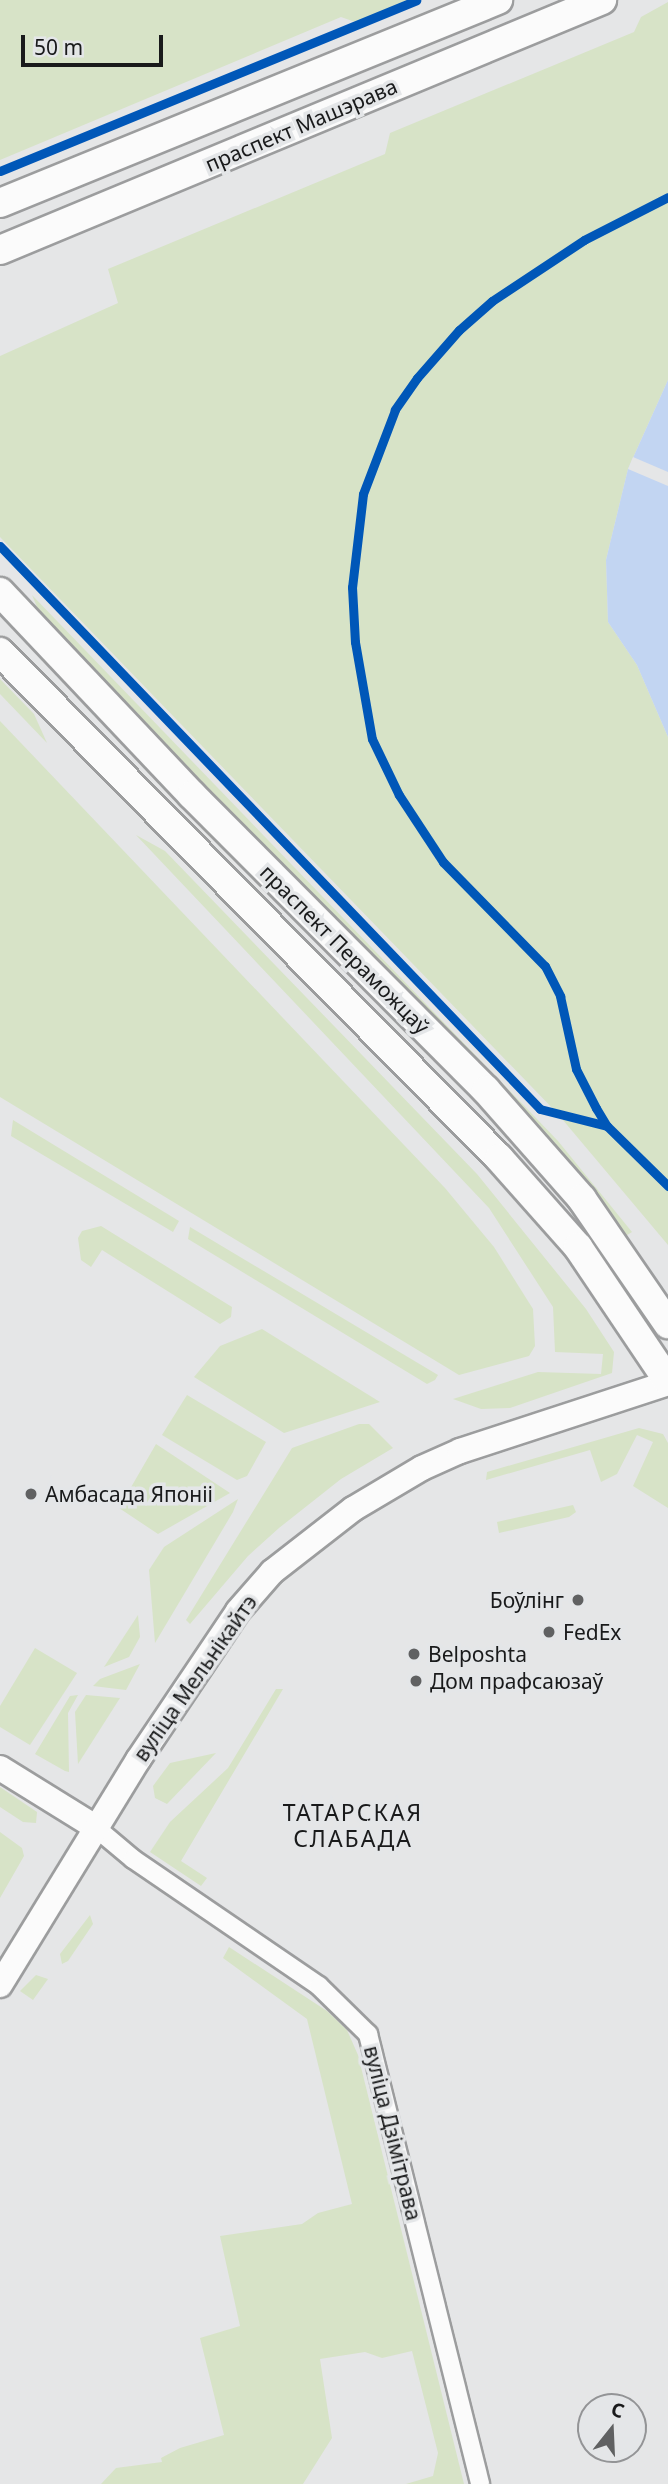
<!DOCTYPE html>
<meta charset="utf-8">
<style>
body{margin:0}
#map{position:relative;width:668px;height:2484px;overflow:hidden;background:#e5e6e7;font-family:"Noto Sans",sans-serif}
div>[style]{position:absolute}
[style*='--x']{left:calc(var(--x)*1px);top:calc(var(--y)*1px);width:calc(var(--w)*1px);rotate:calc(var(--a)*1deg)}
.green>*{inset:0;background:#d7e3c7}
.water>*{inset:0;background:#c2d5f2}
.pier>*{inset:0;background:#e5e6e7}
.roads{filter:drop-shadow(2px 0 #9c9d9e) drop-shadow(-2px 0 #9c9d9e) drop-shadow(0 2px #9c9d9e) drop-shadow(0 -2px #9c9d9e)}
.minor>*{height:18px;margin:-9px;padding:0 9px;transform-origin:9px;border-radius:9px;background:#fbfbfb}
.secondary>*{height:24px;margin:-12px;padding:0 12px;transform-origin:12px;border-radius:12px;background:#fbfbfb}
.primary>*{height:28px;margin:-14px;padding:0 14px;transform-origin:14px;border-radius:14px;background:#fbfbfb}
.cycleway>*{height:9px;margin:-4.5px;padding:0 4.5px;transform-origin:4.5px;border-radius:4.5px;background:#0057b8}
.dots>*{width:19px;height:19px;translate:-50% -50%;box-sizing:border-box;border:4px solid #e4e6e8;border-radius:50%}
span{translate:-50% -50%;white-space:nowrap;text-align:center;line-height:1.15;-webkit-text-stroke:7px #e4e6e8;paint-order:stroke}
.street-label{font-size:21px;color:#191a1b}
.poi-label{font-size:21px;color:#191a1b}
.left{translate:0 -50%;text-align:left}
.right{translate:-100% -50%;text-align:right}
.neighbourhood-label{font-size:23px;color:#191a1b;letter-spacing:2px}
.north{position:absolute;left:577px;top:2393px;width:70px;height:70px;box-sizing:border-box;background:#e4e6e8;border:2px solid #939496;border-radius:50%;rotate:18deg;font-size:19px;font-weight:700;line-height:28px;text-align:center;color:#191a1b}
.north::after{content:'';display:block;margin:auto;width:24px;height:32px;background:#606162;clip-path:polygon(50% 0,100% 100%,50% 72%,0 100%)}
.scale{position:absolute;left:21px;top:35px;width:142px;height:32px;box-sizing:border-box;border:4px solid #191a1b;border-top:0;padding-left:9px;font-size:21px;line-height:24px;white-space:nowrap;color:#191a1b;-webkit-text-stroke:5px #e4e6e8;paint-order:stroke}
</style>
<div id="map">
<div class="green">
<div style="clip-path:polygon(0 0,416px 0,358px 23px,341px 17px,0 160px)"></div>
<div style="clip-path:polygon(668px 2px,668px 380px,628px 469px,606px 560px,608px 622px,637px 665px,668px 737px,668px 1245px,557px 1113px,0 537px,0 356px,118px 303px,108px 269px,385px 154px,390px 133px,634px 32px,641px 17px)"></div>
<div style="clip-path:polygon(32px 595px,558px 1141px,632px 1232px,624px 1237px,42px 619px)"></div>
<div style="clip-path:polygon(0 679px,34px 714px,47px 743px,0 694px)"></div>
<div style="clip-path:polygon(0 721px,445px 1188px,494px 1247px,533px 1309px,535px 1346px,529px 1356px,459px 1375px,0 1097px)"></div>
<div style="clip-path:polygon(136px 835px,165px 851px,477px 1174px,586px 1309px,614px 1352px,612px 1373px,510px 1408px,481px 1409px,453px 1399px,538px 1372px,601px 1374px,603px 1354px,555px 1352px,553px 1307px,489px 1208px)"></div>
<div style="clip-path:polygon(13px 1120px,179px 1221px,173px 1232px,11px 1136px)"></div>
<div style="clip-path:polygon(101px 1226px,232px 1307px,231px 1317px,220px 1324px,102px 1250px,91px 1267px,81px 1260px,78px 1238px,82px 1231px)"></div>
<div style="clip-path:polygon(190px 1227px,438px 1375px,435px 1380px,427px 1384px,188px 1239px)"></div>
<div style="clip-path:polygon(262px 1329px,380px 1402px,284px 1433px,194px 1377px,220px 1346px)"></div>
<div style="clip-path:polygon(187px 1395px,266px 1442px,247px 1476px,237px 1480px,162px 1435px)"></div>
<div style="clip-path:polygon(359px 1424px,369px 1424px,393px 1448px,341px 1479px,279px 1528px,248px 1556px,190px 1624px,186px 1620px,292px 1448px)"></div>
<div style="clip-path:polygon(639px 1428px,663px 1434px,668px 1443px,668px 1508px,633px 1486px,653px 1442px,637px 1435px,617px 1474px,601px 1482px,590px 1450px,486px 1480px,487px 1472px)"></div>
<div style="clip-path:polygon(156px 1444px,230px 1493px,158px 1534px,119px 1508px)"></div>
<div style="clip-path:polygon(238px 1499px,233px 1512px,155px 1643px,149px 1570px,164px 1547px)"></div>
<div style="clip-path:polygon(573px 1505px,576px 1512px,569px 1517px,499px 1533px,497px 1522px)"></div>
<div style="clip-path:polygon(138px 1615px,140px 1637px,129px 1657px,104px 1667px)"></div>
<div style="clip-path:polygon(35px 1648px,77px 1673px,30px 1745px,0 1727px,0 1706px)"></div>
<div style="clip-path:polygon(140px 1664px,126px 1690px,93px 1686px,100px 1679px)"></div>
<div style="clip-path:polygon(276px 1689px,283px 1689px,181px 1861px,207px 1878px,201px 1886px,150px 1852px,170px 1822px,228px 1768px)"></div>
<div style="clip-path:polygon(78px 1695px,68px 1713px,69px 1772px,65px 1771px,35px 1754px,70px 1696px)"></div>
<div style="clip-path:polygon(86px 1695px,120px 1698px,78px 1764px,75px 1712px)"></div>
<div style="clip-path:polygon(216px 1753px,167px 1804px,155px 1798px,153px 1786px,170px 1763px)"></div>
<div style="clip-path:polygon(0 1787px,37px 1812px,36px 1823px,23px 1822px,0 1807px)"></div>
<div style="clip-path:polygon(0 1832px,22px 1848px,24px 1856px,0 1898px)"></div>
<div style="clip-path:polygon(90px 1915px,93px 1924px,68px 1961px,62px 1964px,60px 1954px)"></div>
<div style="clip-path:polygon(229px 1947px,327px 2011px,347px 2030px,358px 2055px,464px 2484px,406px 2484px,433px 2476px,438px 2453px,412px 2351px,382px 2358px,365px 2352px,320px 2359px,332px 2438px,303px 2484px,101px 2484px,116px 2468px,162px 2462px,161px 2458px,180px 2448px,224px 2435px,200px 2338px,240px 2326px,220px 2236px,302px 2224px,318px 2213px,352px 2204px,307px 2019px,223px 1958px)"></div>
<div style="clip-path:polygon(36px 1975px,48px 1979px,33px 2000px,20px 1991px)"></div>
</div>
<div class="water">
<div style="clip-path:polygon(668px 380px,668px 737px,637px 665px,608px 622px,606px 560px,628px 469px)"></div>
</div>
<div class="pier">
<div style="clip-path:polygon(633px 457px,668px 472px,668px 486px,628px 469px)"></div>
</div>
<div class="roads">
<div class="minor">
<div style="--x:95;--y:1827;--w:50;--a:40.1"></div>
<div style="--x:133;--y:1859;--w:225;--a:34.3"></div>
<div style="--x:319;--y:1986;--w:69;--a:44.4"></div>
<div style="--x:368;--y:2034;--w:464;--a:76"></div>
</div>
<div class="secondary">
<div style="--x:0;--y:1768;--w:112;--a:31.8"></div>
<div style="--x:0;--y:1985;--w:264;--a:-58.5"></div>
<div style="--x:138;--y:1760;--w:179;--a:-56.1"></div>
<div style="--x:238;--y:1611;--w:52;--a:-48.9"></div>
<div style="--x:272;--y:1572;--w:103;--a:-37.9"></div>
<div style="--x:353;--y:1509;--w:80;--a:-30.7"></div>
<div style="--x:422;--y:1468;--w:42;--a:-24.1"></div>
<div style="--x:460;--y:1451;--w:219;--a:-18.1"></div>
</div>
<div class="primary">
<div style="--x:0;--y:203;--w:538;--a:-22.18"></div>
<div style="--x:0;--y:250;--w:652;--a:-22.55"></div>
<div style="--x:0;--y:592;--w:279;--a:46.6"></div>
<div style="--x:192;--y:795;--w:416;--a:45.1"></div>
<div style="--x:486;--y:1090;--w:145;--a:48.6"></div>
<div style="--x:582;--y:1199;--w:152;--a:55.5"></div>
<div style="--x:0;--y:652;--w:711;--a:45.4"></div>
<div style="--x:499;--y:1158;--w:119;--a:48.4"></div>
<div style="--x:578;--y:1247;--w:161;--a:56.1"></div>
</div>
</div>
<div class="cycleway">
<div style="--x:0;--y:171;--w:450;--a:-22.3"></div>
<div style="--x:668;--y:197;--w:94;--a:152.9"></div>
<div style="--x:584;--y:240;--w:110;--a:146.5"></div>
<div style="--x:492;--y:301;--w:44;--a:138.7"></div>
<div style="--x:459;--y:330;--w:64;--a:131.2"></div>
<div style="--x:417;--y:378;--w:39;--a:125"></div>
<div style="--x:395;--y:410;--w:90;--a:110.9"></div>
<div style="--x:363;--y:494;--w:94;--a:96.7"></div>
<div style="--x:352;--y:587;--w:55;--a:86.9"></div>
<div style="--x:355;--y:642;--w:98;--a:80.1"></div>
<div style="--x:372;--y:739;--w:62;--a:64.3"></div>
<div style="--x:399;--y:795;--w:80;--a:56.7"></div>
<div style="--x:443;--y:862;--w:146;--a:45.6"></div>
<div style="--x:545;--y:966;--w:34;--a:63"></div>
<div style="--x:560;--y:996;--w:75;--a:77.6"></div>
<div style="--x:576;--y:1069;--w:44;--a:62.9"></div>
<div style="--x:596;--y:1108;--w:21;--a:59"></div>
<div style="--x:607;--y:1126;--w:86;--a:44.5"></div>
<div style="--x:0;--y:546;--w:780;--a:46.19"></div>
<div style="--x:540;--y:1109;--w:69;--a:14.2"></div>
</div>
<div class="dots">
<div style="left:31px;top:1494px;background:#606162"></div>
<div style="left:578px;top:1600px;background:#606162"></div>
<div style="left:549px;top:1632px;background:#606162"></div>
<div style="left:414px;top:1654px;background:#606162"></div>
<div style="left:416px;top:1681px;background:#606162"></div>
</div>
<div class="street-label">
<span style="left:301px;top:125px;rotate:-23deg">праспект Машэрава</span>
<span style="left:345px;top:949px;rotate:45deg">праспект Пераможцаў</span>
<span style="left:195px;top:1678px;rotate:-55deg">вуліца Мельнікайтэ</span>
<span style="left:393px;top:2133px;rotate:76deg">вуліца Дзімітрава</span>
</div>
<div class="poi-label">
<span class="left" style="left:45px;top:1494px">Амбасада Японіі</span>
<span class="right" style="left:564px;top:1600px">Боўлінг</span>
<span class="left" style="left:563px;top:1632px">FedEx</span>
<span class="left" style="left:428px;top:1654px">Belposhta</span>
<span class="left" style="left:430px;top:1681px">Дом прафсаюзаў</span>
</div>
<div class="neighbourhood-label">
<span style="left:353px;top:1825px">ТАТАРСКАЯ<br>СЛАБАДА</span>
</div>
<div class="north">С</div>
<div class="scale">50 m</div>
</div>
